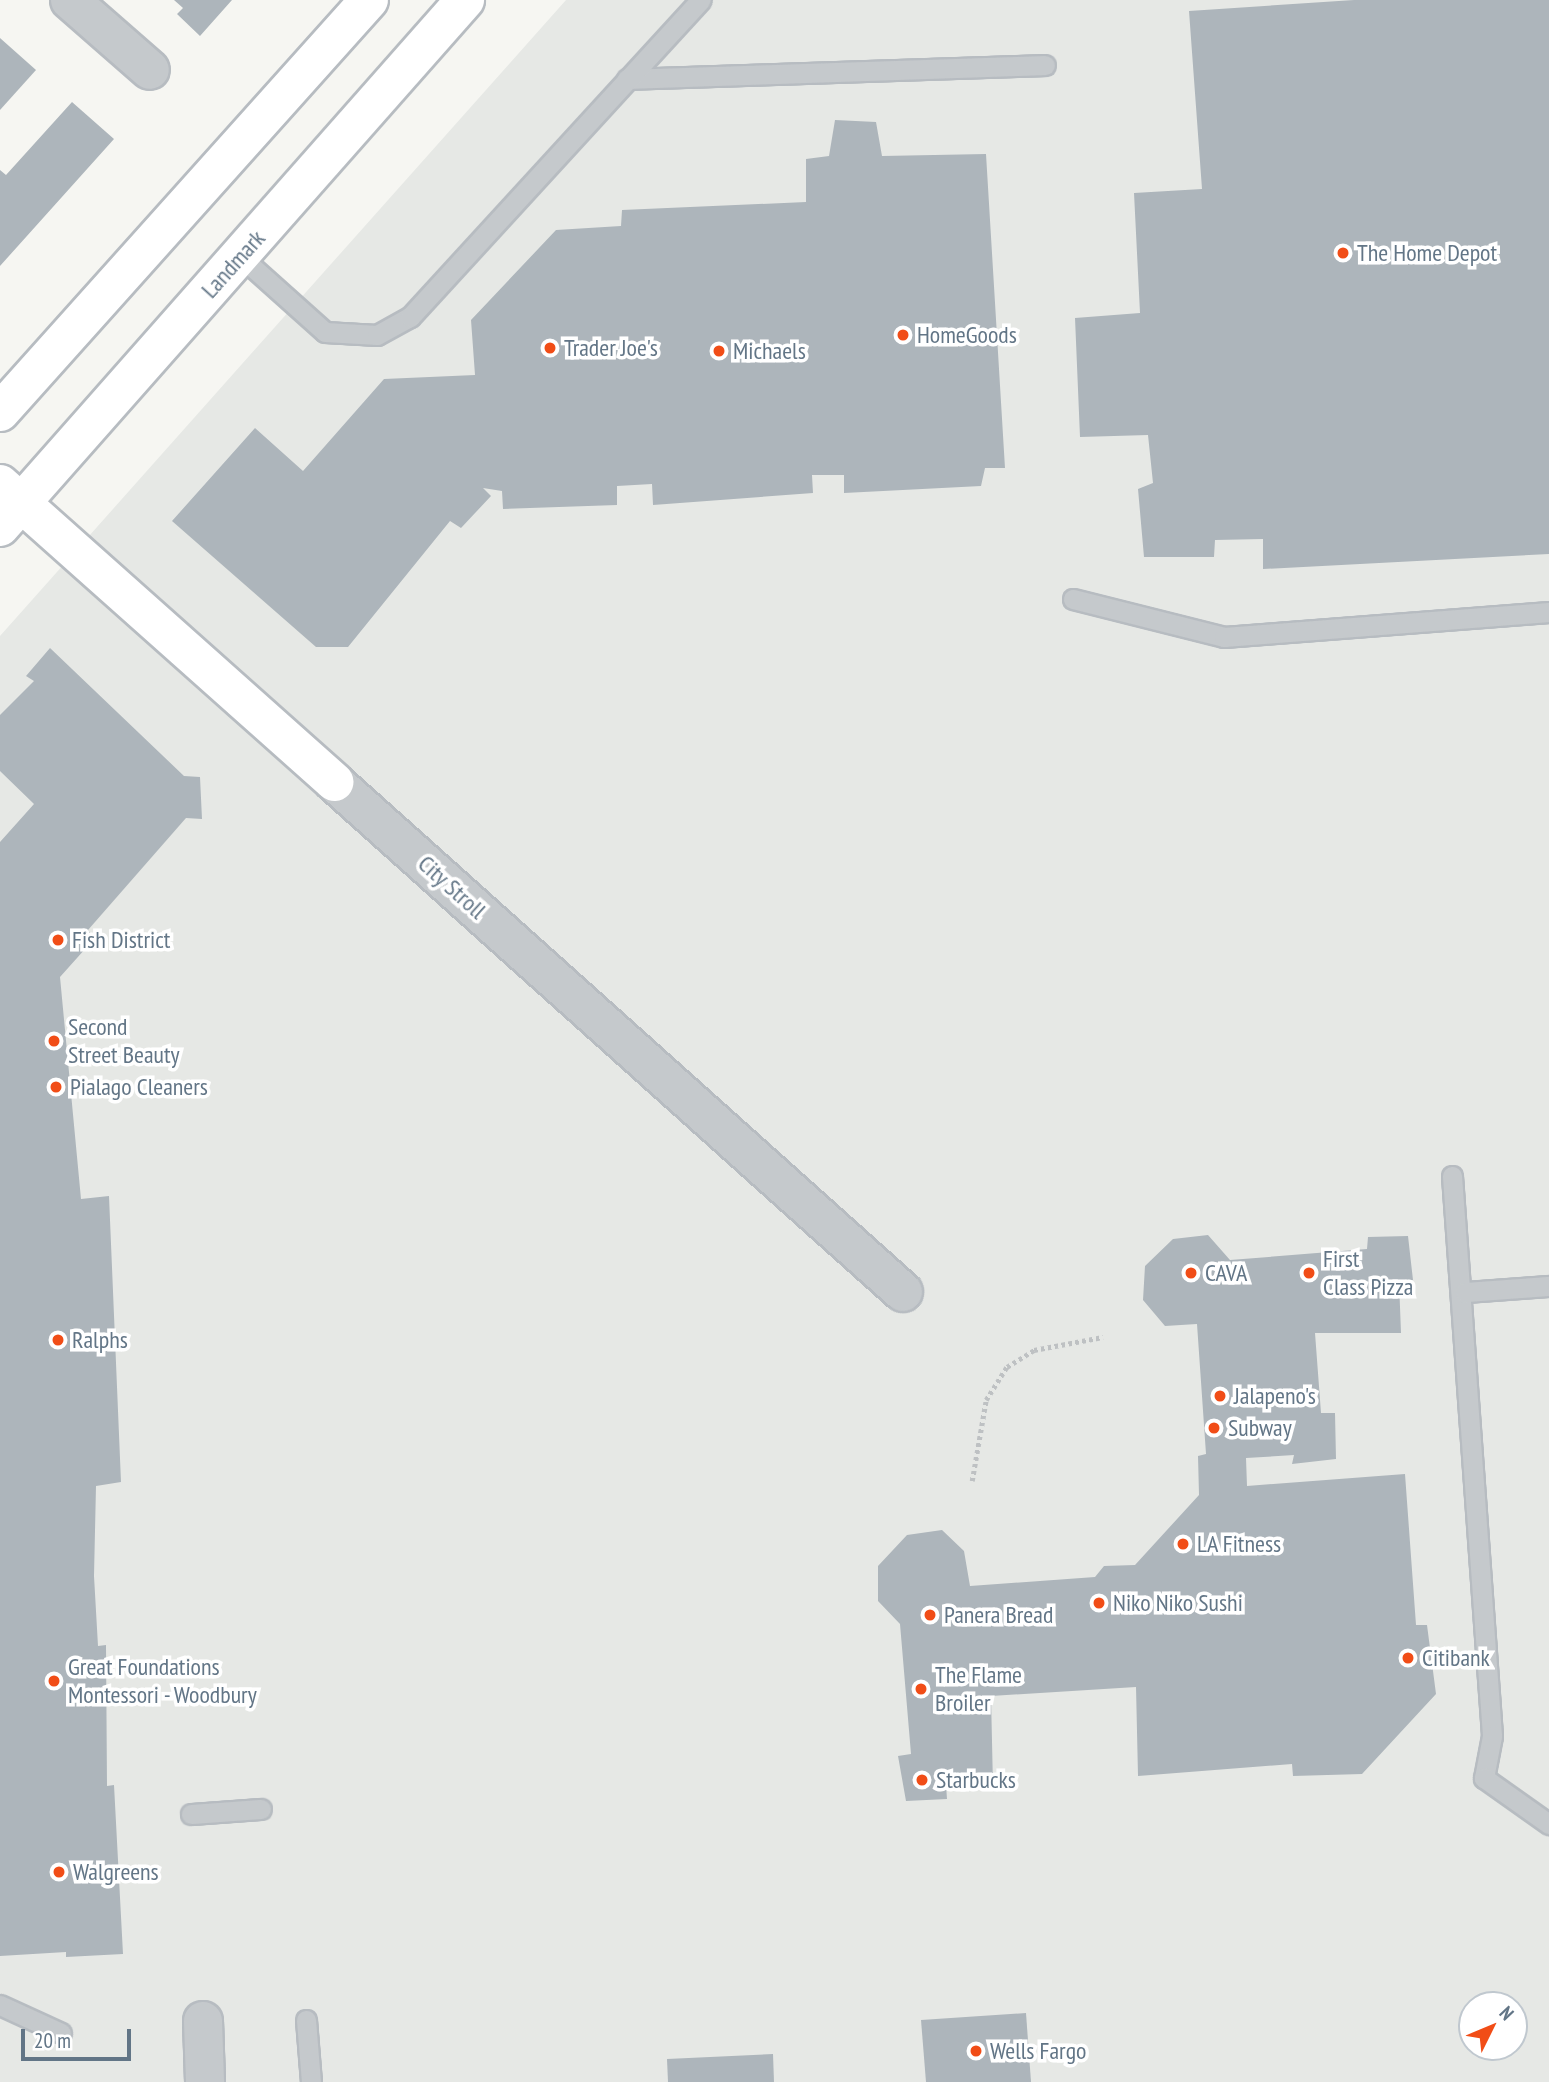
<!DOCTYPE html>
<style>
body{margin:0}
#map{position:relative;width:1549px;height:2082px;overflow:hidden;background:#f6f6f2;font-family:"PT Sans Narrow",sans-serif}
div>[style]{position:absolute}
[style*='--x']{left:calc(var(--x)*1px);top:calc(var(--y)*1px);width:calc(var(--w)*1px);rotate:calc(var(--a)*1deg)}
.built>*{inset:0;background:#e6e8e5}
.building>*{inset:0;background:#adb5bb}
.path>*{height:4.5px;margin-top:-2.25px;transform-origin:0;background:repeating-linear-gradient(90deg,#bec1c3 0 3.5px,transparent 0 7px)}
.roads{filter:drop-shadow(2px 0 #b7bcc1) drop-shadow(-2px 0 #b7bcc1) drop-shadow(0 2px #b7bcc1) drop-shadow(0 -2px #b7bcc1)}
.lane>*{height:19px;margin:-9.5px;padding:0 9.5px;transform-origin:9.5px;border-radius:9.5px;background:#c5c9cc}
.street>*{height:38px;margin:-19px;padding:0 19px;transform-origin:19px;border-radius:19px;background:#c5c9cc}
.secondary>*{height:38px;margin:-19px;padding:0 19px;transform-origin:19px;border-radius:19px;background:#fff}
.dots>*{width:19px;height:19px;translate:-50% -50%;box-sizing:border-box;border:4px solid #fff;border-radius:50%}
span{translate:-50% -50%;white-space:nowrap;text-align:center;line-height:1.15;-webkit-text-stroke:7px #fff;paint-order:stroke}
.poi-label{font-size:24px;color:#627586}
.left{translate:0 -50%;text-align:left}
.street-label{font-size:24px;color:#627586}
.north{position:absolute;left:1458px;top:1991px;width:70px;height:70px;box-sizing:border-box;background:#fff;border:2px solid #c0c8cf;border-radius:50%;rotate:47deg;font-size:19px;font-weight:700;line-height:28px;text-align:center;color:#627586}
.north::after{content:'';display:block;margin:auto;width:24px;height:32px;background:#f14d17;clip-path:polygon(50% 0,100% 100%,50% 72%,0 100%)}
.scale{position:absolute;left:21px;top:2029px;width:110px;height:32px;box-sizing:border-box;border:4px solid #627586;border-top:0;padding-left:9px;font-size:21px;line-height:24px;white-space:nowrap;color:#627586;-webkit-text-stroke:5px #fff;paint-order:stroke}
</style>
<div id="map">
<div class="built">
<div style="clip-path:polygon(evenodd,566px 0,1549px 0,1549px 2082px,0 2082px,0 636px,566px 0,1472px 2005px,1514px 2005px,1514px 2047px,1472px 2047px,1472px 2005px)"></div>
</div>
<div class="building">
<div style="clip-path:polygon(174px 0,232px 0,200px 36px,177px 14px,183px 8px)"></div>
<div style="clip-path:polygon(1354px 0,1549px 0,1549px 554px,1263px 569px,1263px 539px,1215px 540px,1214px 557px,1144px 557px,1138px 489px,1153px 483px,1148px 435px,1080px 437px,1075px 318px,1140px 313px,1134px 193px,1202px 189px,1189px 11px)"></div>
<div style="clip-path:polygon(0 38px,36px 70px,0 110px)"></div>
<div style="clip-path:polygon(72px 102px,114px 139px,0 266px,0 170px,6px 175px)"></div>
<div style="clip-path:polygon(835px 120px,876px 122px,882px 156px,986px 154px,1005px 468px,985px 468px,981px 486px,844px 493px,844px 475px,812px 475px,813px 493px,653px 505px,652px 484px,617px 486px,617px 505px,503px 509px,502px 491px,483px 488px,491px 496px,461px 528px,450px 521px,348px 647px,316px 647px,172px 521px,255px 428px,303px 471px,384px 379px,475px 375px,471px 320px,556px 230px,621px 226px,622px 210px,806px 202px,806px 159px,829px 156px)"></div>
<div style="clip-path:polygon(50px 648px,184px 776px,200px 777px,202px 819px,186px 818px,88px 930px,94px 939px,60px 977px,81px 1199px,109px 1196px,121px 1482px,96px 1486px,94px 1576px,98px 1646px,106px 1645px,107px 1786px,114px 1785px,123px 1954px,66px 1957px,66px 1952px,0 1956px,0 842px,34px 804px,0 771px,0 715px,34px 681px,26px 676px)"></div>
<div style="clip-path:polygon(1208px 1235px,1230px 1260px,1367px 1249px,1368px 1237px,1408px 1236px,1413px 1280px,1399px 1281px,1401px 1333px,1315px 1333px,1321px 1413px,1335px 1413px,1336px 1459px,1292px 1464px,1294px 1455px,1246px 1458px,1247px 1486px,1405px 1474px,1416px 1625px,1427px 1625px,1436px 1694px,1362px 1774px,1293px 1776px,1292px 1764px,1138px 1776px,1136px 1687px,991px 1696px,993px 1786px,946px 1785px,947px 1799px,906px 1801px,898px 1756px,911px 1754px,900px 1624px,878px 1601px,878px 1566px,907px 1535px,942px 1530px,964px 1551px,970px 1586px,1095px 1577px,1104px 1566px,1135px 1565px,1199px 1495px,1198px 1456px,1206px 1454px,1197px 1324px,1165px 1326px,1143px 1300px,1145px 1266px,1173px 1239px)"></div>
<div style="clip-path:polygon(1026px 2013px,1031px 2082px,926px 2082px,921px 2020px)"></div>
<div style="clip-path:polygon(773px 2054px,774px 2082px,668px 2082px,667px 2059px)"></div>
</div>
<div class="path">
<div style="--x:972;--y:1481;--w:82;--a:-80.2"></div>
<div style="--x:986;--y:1400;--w:39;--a:-58"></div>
<div style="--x:1007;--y:1367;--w:32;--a:-32"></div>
<div style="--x:1034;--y:1350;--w:70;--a:-10.7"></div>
</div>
<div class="roads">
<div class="lane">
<div style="--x:627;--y:79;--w:418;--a:-1.9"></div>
<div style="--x:240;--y:256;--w:114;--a:41.8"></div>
<div style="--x:325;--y:332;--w:52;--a:3.3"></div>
<div style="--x:377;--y:335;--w:38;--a:-29"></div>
<div style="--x:410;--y:317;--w:430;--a:-47.5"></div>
<div style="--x:1073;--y:599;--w:156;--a:14.1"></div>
<div style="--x:1224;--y:637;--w:326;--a:-4.4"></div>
<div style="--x:1452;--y:1176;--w:561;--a:85.91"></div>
<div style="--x:1492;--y:1736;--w:43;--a:100.8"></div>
<div style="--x:1484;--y:1778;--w:80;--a:35.3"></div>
<div style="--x:1465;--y:1292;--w:84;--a:-4.1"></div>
<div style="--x:191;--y:1814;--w:70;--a:-4.1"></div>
<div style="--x:0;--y:2005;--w:67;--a:24.7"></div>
<div style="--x:306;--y:2020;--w:62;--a:85.4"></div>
</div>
<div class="street">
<div style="--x:70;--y:0;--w:106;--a:41.2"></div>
<div style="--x:334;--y:782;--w:764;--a:41.87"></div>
<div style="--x:203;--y:2021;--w:61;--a:88.1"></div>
</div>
<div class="secondary">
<div style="--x:0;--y:412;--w:553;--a:-48.15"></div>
<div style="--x:0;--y:484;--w:448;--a:41.7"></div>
<div style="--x:0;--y:527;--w:703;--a:-48.58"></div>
</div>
</div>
<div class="dots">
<div style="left:1343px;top:253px;background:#f14d17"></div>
<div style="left:903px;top:335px;background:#f14d17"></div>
<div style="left:550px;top:348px;background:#f14d17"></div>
<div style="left:719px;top:351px;background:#f14d17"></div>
<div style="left:58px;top:940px;background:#f14d17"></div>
<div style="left:54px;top:1041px;background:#f14d17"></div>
<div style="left:56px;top:1087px;background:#f14d17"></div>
<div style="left:1191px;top:1273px;background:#f14d17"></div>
<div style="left:1309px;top:1273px;background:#f14d17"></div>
<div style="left:58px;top:1340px;background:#f14d17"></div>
<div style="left:1220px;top:1396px;background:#f14d17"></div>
<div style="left:1214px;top:1428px;background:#f14d17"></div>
<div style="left:1183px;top:1544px;background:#f14d17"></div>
<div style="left:1099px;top:1603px;background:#f14d17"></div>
<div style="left:930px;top:1615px;background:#f14d17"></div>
<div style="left:1408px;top:1658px;background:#f14d17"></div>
<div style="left:54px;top:1681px;background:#f14d17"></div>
<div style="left:921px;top:1689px;background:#f14d17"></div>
<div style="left:922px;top:1780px;background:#f14d17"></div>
<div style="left:59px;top:1872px;background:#f14d17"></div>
<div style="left:976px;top:2051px;background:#f14d17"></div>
</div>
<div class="poi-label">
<span class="left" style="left:1357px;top:253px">The Home Depot</span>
<span class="left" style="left:917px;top:335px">HomeGoods</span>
<span class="left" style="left:564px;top:348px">Trader Joe's</span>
<span class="left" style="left:733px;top:351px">Michaels</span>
<span class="left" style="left:72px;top:940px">Fish District</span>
<span class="left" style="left:68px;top:1041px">Second<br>Street Beauty</span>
<span class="left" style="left:70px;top:1087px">Pialago Cleaners</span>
<span class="left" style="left:1323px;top:1273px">First<br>Class Pizza</span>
<span class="left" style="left:1205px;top:1273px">CAVA</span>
<span class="left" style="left:72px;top:1340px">Ralphs</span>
<span class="left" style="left:1234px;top:1396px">Jalapeno's</span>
<span class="left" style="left:1228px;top:1428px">Subway</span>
<span class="left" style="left:1197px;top:1544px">LA Fitness</span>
<span class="left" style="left:1113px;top:1603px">Niko Niko Sushi</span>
<span class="left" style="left:944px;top:1615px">Panera Bread</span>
<span class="left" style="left:1422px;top:1658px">Citibank</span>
<span class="left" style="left:68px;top:1681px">Great Foundations<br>Montessori - Woodbury</span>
<span class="left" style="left:935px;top:1689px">The Flame<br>Broiler</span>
<span class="left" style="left:936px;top:1780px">Starbucks</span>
<span class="left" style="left:73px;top:1872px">Walgreens</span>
<span class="left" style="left:990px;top:2051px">Wells Fargo</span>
</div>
<div class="street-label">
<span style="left:233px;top:264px;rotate:-48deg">Landmark</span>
<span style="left:452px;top:887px;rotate:42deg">City Stroll</span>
</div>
<div class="north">N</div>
<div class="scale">20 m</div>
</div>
